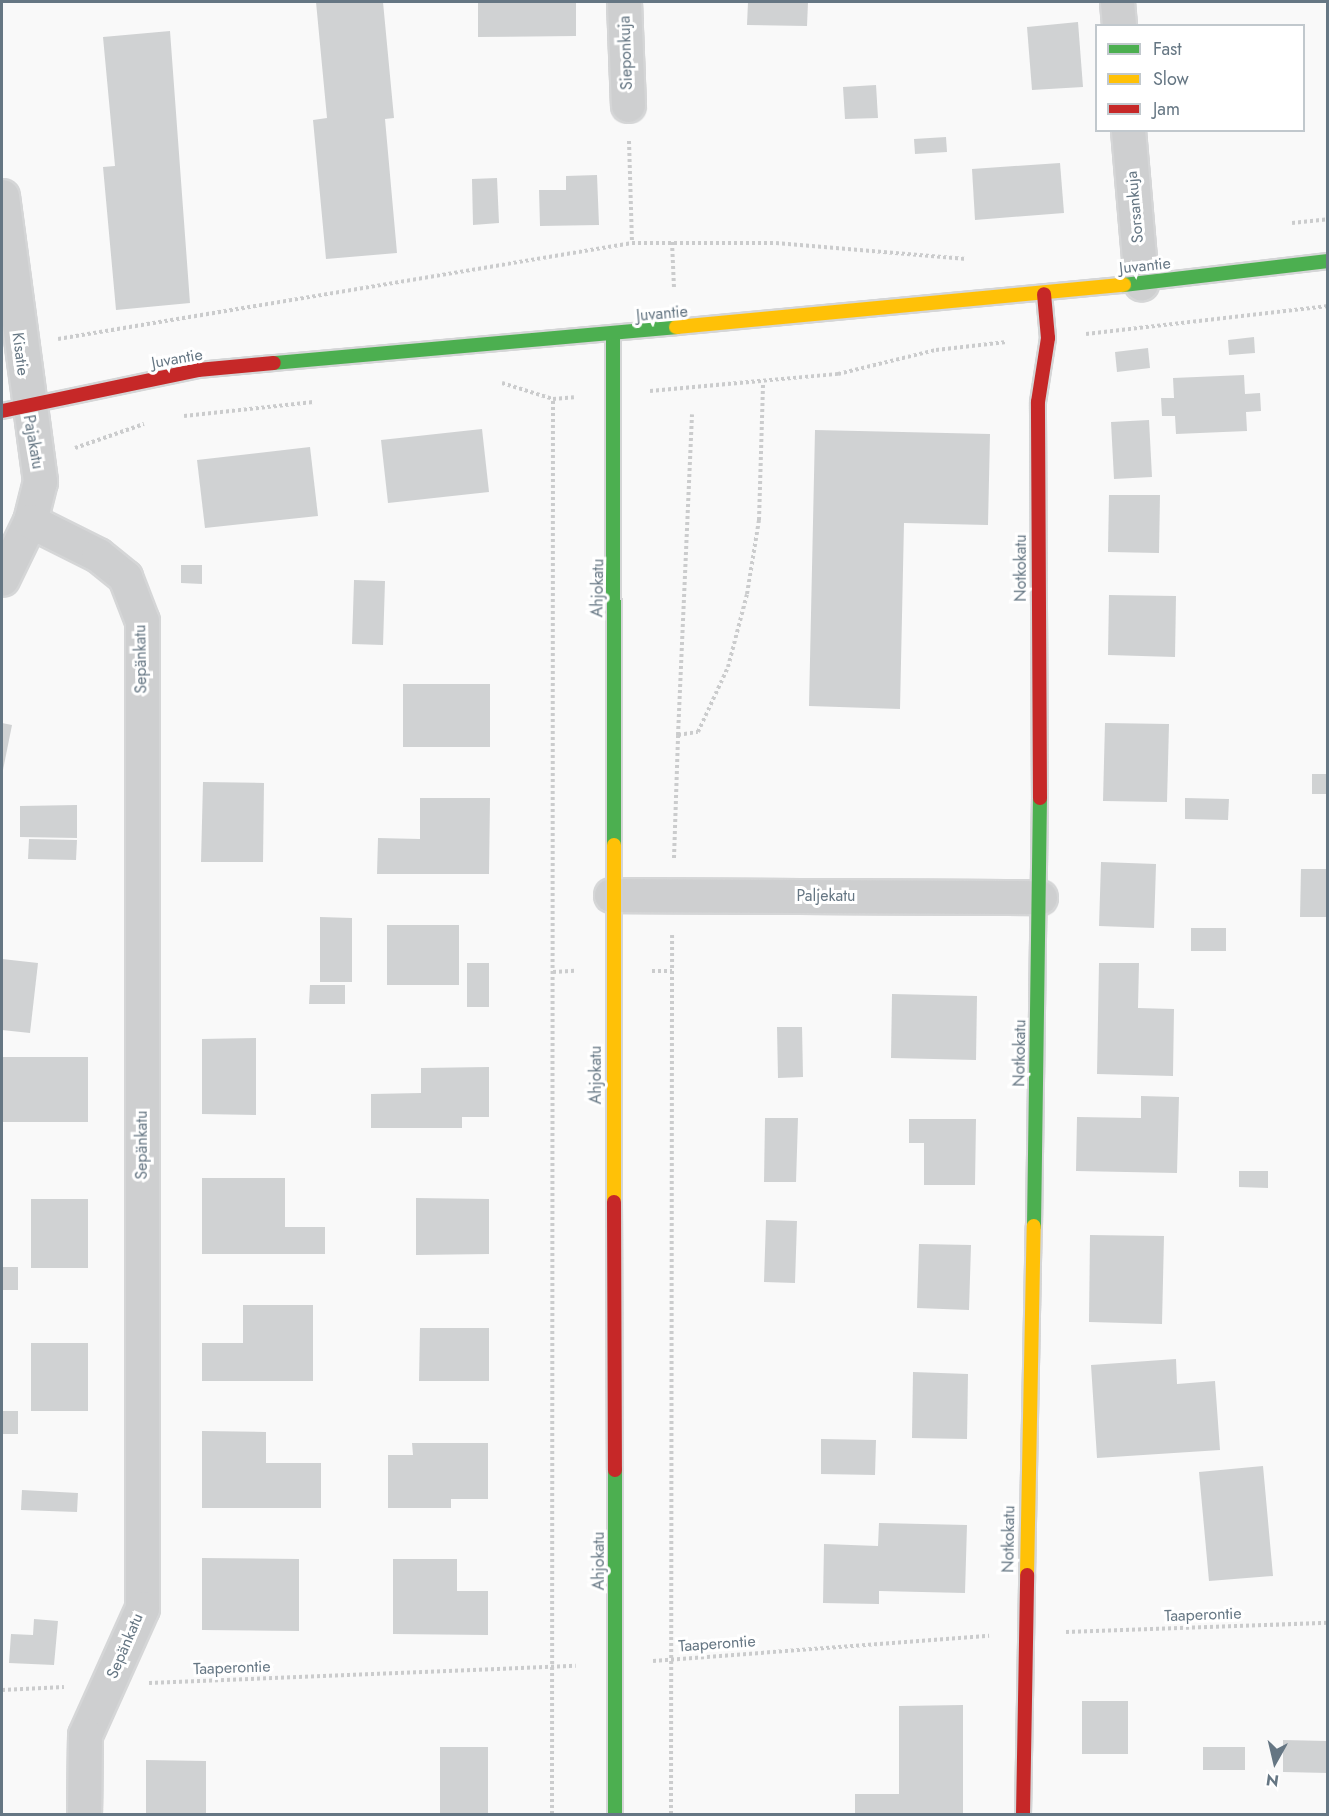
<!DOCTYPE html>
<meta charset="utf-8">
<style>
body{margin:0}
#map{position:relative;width:1329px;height:1816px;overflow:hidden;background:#f9f9f9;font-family:Jost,sans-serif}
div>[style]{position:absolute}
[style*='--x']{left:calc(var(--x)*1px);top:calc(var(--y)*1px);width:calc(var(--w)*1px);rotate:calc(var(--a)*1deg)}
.building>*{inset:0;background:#d0d2d3}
.path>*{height:4px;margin-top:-2px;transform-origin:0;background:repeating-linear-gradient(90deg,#cbcccd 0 3px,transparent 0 6px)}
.roads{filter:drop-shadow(2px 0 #d5d6d7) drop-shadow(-2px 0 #d5d6d7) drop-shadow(0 2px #d5d6d7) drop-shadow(0 -2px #d5d6d7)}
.street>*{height:33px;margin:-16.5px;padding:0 16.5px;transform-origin:16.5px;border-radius:16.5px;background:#cecfd0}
.fast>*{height:14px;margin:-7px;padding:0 7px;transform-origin:7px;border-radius:7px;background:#4caf50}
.slow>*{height:14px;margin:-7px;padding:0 7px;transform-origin:7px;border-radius:7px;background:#ffc107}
.jam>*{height:14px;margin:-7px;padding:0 7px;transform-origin:7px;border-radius:7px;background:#c62828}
span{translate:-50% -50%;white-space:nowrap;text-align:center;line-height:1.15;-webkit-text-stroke:6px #fff;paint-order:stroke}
.street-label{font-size:16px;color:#657683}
.frame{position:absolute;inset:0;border:3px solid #657683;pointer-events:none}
.legend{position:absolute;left:1095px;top:24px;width:210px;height:108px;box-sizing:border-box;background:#fff;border:2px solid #c1c8cd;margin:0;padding:8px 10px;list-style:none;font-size:18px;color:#657683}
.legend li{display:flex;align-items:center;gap:12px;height:30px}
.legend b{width:30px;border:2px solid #c1c8cd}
.north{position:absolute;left:1245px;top:1732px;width:60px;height:60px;-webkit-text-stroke:4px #fff;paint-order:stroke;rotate:188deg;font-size:16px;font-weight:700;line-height:24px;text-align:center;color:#657683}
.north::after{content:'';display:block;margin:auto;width:21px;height:27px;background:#657683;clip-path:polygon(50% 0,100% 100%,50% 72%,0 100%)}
</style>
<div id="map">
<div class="building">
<div style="clip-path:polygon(316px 2px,383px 2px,394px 118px,385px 119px,397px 253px,326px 259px,313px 120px,327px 118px)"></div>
<div style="clip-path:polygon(478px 2px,576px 2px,576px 36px,478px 37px)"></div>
<div style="clip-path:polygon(748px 2px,808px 2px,807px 26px,747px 25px)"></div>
<div style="clip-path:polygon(1078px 22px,1083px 87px,1032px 90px,1027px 27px)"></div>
<div style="clip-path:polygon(170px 31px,190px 303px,116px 310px,103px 167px,115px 166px,103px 37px)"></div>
<div style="clip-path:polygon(876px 85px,878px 118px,845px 119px,843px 87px)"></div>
<div style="clip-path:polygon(946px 137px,947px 152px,915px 154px,914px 139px)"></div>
<div style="clip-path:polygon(1060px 163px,1064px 213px,975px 220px,972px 169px)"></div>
<div style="clip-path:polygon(597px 175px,599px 225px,540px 226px,539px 190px,566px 190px,566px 176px)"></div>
<div style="clip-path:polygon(497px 178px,499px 223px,473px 225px,472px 179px)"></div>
<div style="clip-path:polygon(1254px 337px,1255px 353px,1229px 355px,1228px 340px)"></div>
<div style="clip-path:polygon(1148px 348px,1150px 368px,1117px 372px,1115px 352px)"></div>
<div style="clip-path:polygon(1244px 375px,1245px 394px,1260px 393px,1261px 411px,1246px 412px,1247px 431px,1176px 434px,1175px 416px,1162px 416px,1161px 398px,1174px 398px,1173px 378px)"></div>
<div style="clip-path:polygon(1149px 420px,1152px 477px,1114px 479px,1111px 422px)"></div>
<div style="clip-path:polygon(482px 429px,489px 492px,388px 503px,381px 440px)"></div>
<div style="clip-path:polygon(815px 430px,990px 434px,988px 525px,904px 523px,900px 709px,809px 706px)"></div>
<div style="clip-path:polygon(310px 447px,318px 516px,205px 528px,197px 460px)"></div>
<div style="clip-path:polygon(1109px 495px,1160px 495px,1159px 553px,1108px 552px)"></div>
<div style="clip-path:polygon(181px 565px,202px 565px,202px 584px,181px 583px)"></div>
<div style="clip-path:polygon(354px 580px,385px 581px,383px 645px,352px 644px)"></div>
<div style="clip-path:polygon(1109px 595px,1176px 596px,1175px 657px,1108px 655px)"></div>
<div style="clip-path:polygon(403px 684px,490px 684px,490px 747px,403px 747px)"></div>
<div style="clip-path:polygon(2px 723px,12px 725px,3px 770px,2px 770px)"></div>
<div style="clip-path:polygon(1105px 723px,1169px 724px,1167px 802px,1103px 801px)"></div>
<div style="clip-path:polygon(1312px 774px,1328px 774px,1328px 794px,1312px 794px)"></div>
<div style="clip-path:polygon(203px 782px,264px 783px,263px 862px,201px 862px)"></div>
<div style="clip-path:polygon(420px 798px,490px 798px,489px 874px,377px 874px,378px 838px,420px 839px)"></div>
<div style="clip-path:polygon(1185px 798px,1229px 799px,1228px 820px,1185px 819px)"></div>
<div style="clip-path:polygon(77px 805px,77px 838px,20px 837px,20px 806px)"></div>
<div style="clip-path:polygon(29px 839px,77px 840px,76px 860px,28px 859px)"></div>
<div style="clip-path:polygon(1101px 862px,1156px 864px,1154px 928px,1099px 926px)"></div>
<div style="clip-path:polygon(1301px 869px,1328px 869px,1328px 917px,1300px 917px)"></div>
<div style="clip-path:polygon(320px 917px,352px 918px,352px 982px,320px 982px)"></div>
<div style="clip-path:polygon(387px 925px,459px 925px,459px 985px,387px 985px)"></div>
<div style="clip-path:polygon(1191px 928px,1226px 928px,1226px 951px,1191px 951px)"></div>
<div style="clip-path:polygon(2px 959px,38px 963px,30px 1033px,2px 1030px)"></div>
<div style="clip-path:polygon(467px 963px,489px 963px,489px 1007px,467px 1007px)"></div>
<div style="clip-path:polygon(1099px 963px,1139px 963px,1138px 1008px,1174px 1009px,1173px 1076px,1097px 1074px)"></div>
<div style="clip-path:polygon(310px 985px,345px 985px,345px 1004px,309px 1004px)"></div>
<div style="clip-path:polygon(892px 994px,977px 996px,976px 1060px,891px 1058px)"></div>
<div style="clip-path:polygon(777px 1027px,802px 1027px,803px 1077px,778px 1078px)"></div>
<div style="clip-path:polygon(256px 1038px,256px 1115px,202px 1114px,202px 1039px)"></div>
<div style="clip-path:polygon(2px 1057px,88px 1057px,88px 1122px,2px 1122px)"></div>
<div style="clip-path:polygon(489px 1067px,489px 1117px,462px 1117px,462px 1128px,371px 1128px,371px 1094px,421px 1093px,421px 1068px)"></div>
<div style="clip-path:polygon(1141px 1096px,1179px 1097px,1177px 1173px,1076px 1171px,1077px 1117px,1141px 1118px)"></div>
<div style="clip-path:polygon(765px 1118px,798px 1118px,796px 1182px,764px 1182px)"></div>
<div style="clip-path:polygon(909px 1119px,976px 1119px,975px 1185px,924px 1185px,924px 1143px,909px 1143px)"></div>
<div style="clip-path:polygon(1239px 1171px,1268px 1171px,1268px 1188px,1239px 1187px)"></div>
<div style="clip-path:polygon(202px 1178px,285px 1178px,285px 1227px,325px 1227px,325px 1254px,202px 1254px)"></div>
<div style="clip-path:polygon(416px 1198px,489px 1199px,489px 1254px,416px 1255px)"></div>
<div style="clip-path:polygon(31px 1199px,88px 1199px,88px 1268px,31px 1268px)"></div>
<div style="clip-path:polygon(766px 1220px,797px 1221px,795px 1283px,764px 1282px)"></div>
<div style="clip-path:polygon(1090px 1235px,1164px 1236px,1162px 1324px,1089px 1322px)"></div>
<div style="clip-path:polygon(919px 1244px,971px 1245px,969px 1310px,917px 1308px)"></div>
<div style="clip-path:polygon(2px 1267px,18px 1267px,18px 1290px,2px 1290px)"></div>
<div style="clip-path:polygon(243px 1305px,313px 1305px,313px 1381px,202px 1381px,202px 1343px,243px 1343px)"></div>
<div style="clip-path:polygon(420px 1328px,489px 1328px,489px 1381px,419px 1381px)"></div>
<div style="clip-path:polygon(31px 1343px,88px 1343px,88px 1411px,31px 1411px)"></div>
<div style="clip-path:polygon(1176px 1359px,1177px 1384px,1215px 1381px,1220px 1450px,1097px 1458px,1091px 1365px)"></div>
<div style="clip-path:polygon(913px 1372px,968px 1374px,967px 1439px,912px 1438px)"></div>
<div style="clip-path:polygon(2px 1411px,18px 1411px,18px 1434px,2px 1434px)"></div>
<div style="clip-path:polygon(202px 1431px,266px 1432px,266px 1463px,321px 1463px,321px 1508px,202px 1508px)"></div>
<div style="clip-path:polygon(821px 1439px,876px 1440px,875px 1475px,821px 1474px)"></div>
<div style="clip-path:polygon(412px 1443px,488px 1443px,488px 1499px,451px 1499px,451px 1508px,388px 1508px,388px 1455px,413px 1455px)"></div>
<div style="clip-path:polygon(1263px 1466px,1273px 1576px,1209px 1581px,1199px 1472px)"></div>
<div style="clip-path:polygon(22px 1490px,78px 1493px,77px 1512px,21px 1510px)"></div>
<div style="clip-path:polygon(879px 1523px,967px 1525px,965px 1593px,879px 1591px,879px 1604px,823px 1603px,824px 1544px,878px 1546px)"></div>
<div style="clip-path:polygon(202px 1558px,299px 1559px,299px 1631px,202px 1630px)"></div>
<div style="clip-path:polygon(393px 1559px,457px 1559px,457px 1591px,488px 1591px,488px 1635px,393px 1634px)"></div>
<div style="clip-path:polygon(34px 1619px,58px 1621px,54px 1665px,9px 1663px,11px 1634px,33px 1635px)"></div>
<div style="clip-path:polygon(1082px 1701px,1128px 1701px,1128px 1754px,1082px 1754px)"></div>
<div style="clip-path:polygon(963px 1705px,963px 1814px,855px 1814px,855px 1794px,899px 1794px,899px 1706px)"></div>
<div style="clip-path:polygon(1283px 1740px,1328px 1741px,1328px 1773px,1283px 1772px)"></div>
<div style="clip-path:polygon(440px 1747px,488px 1747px,488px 1814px,440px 1814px)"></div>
<div style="clip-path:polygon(1203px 1747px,1245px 1747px,1245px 1770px,1203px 1770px)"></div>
<div style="clip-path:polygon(146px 1760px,206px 1761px,206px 1814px,146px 1814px)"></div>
</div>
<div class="path">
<div style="--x:629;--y:141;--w:102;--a:88.3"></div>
<div style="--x:632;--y:243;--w:144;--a:0"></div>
<div style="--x:776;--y:243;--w:191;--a:4.8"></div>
<div style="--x:1292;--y:223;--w:36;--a:-6"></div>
<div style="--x:672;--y:242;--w:46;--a:87.5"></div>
<div style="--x:1086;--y:334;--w:244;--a:-6.6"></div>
<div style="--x:58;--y:339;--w:582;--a:-9.49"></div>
<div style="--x:502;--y:383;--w:53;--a:17.4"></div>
<div style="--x:553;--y:399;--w:21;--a:-5"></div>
<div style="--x:650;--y:391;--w:189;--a:-5.2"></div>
<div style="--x:838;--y:374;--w:101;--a:-13.8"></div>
<div style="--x:936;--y:350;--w:71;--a:-6.4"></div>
<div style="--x:184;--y:416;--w:130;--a:-6.2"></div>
<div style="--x:75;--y:448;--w:73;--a:-19.2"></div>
<div style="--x:678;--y:735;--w:321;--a:-87.5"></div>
<div style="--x:674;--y:858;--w:123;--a:-88.1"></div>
<div style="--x:678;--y:735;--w:20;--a:-9"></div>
<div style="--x:698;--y:732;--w:72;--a:-65.2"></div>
<div style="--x:728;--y:667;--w:75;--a:-75.4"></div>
<div style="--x:747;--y:594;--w:75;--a:-80.8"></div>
<div style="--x:759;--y:520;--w:138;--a:-88.3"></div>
<div style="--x:652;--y:971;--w:20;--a:0"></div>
<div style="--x:553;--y:972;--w:22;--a:-3"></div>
<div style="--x:1066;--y:1632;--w:262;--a:-2"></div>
<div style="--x:653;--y:1661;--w:337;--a:-4.3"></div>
<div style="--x:149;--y:1683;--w:427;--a:-2.3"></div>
<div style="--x:2;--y:1690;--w:62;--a:-2.8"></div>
<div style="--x:552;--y:1814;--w:1415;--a:-89.96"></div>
<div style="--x:671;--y:1814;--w:880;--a:-89.93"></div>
</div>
<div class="roads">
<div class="street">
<div style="--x:624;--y:2;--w:103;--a:87.8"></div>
<div style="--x:1117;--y:2;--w:24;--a:85"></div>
<div style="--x:1128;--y:130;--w:154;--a:85.1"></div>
<div style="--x:2;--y:196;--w:288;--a:82.4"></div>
<div style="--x:40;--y:481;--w:41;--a:104"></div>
<div style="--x:30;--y:521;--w:64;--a:115.8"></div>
<div style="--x:30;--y:521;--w:76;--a:26.6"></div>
<div style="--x:98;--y:555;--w:35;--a:39"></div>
<div style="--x:125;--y:577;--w:47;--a:68.9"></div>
<div style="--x:142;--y:621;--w:987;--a:90"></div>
<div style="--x:142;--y:1608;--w:139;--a:114.2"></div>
<div style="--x:85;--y:1735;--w:79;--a:90.7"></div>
<div style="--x:611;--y:895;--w:429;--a:0.3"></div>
</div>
<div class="fast">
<div style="--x:1124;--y:285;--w:205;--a:-6.7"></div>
<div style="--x:613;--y:334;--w:511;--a:89.89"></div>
<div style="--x:274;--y:363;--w:404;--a:-5.1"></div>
<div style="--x:1034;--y:1226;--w:428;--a:-89.2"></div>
<div style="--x:615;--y:1470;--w:344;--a:90"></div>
</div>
<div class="slow">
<div style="--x:676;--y:327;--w:450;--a:-5.4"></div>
<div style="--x:614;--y:845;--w:357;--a:90"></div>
<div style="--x:1027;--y:1575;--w:349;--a:-88.9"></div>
</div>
<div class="jam">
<div style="--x:2;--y:411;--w:200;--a:-11.8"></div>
<div style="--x:198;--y:370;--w:76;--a:-5.3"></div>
<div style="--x:1040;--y:798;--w:396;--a:-90.3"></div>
<div style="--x:1038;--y:402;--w:65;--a:-81.1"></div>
<div style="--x:1048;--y:338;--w:44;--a:-95.2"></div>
<div style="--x:614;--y:1202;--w:268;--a:89.8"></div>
<div style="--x:1023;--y:1814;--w:239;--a:-89"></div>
</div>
</div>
<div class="street-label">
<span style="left:626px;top:53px;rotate:-92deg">Sieponkuja</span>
<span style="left:1135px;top:207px;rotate:-95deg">Sorsankuja</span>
<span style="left:1145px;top:266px;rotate:-6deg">Juvantie</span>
<span style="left:662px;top:314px;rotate:-5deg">Juvantie</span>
<span style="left:20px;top:354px;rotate:83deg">Kisatie</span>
<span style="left:177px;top:359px;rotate:-10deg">Juvantie</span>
<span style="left:33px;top:442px;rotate:80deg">Pajakatu</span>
<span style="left:1021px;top:568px;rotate:-90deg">Notkokatu</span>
<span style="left:598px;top:588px;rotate:-89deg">Ahjokatu</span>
<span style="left:141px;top:659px;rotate:-91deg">Sepänkatu</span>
<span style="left:826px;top:896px">Paljekatu</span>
<span style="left:1020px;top:1053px;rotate:-89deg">Notkokatu</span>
<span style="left:596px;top:1075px;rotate:-90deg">Ahjokatu</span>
<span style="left:142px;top:1145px;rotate:-90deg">Sepänkatu</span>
<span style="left:1009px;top:1539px;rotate:-89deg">Notkokatu</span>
<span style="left:599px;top:1561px;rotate:-90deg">Ahjokatu</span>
<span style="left:1203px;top:1615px;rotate:-2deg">Taaperontie</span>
<span style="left:717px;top:1644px;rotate:-4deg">Taaperontie</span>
<span style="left:125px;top:1646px;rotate:-67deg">Sepänkatu</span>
<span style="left:232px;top:1668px;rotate:-2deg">Taaperontie</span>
</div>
<div class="frame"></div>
<ul class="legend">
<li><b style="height:8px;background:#4caf50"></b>Fast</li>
<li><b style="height:8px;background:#ffc107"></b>Slow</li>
<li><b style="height:8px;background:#c62828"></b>Jam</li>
</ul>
<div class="north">N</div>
</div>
